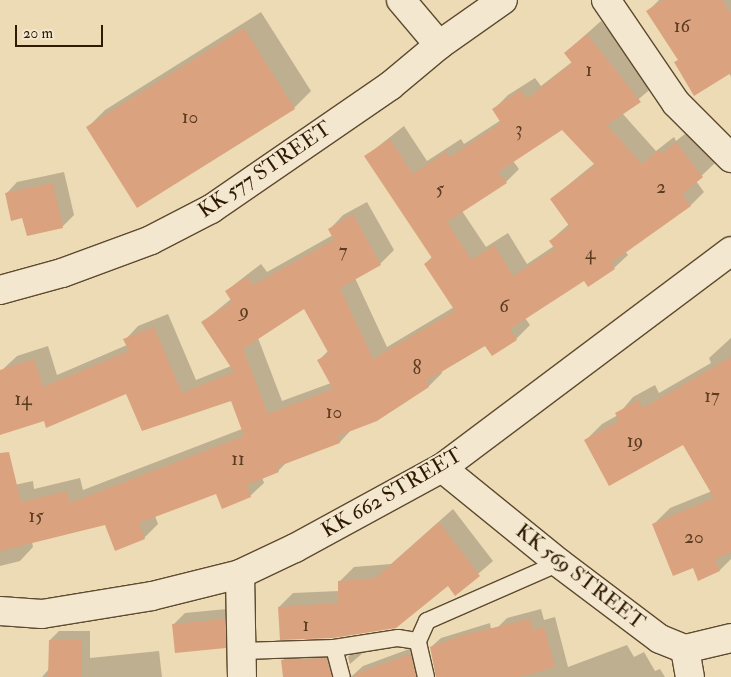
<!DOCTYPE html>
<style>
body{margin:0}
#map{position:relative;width:731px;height:677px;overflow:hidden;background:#eddbb5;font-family:"IM FELL Double Pica",serif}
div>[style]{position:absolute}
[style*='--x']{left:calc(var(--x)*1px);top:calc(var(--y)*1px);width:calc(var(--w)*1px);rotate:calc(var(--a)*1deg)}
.shadow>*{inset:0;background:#0003}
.building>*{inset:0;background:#dba27f}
.roads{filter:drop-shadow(1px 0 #5e4a2f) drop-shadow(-1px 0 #5e4a2f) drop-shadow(0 1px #5e4a2f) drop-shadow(0 -1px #5e4a2f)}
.service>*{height:16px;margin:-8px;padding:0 8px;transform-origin:8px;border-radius:8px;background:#f3e8cf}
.minor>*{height:28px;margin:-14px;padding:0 14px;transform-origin:14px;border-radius:14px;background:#f3e8cf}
span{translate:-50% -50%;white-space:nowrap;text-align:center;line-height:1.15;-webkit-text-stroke:4px #f3e8cf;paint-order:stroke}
.number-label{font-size:19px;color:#5a3c21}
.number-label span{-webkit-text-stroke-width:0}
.street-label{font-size:21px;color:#2f1a02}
.scale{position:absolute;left:15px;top:25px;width:88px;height:22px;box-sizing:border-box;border:2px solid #2f1a02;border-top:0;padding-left:6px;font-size:15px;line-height:18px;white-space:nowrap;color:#2f1a02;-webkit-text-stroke:4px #f3e8cf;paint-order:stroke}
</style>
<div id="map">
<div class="shadow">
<div style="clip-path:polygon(659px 0,731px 0,731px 77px,729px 73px,679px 59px,648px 11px)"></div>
<div style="clip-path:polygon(261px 12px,311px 91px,294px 108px,88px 127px,105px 110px)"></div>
<div style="clip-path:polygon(evenodd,601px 21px,653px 87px,622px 113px,656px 151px,674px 137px,676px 141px,690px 130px,715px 163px,696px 181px,704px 192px,691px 205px,625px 251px,628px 255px,614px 268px,584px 279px,525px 318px,530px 325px,516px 339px,492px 354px,486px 344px,441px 370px,442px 373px,429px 386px,352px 429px,340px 442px,287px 462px,278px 471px,262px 477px,264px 483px,250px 496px,217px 492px,155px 516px,158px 524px,144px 538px,106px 524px,32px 542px,33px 547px,20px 561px,0 566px,0 488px,33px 481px,34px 489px,80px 478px,83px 490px,242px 429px,232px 400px,126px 393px,0 434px,0 372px,17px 356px,48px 346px,57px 375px,127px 345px,125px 340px,138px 326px,168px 314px,196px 380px,231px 366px,203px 322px,231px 299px,226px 291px,261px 264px,267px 272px,333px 235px,330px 229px,343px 215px,367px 202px,394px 250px,380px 264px,355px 278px,387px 347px,454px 307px,425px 264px,432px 257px,366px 156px,404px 126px,427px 161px,461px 139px,464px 144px,501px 120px,494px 109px,508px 95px,535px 78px,541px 86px,572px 62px,565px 53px,601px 21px,562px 128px,595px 163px,551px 199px,569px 224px,550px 241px,554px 246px,527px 264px,508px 233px,486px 247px,462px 211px,506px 182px,519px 169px,513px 161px,562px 128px,601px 21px,304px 307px,329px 350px,319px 360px,331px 383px,282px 401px,258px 338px,304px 307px)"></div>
<div style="clip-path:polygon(64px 172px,74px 215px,63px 226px,28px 234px,23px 216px,6px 194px,17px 182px)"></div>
<div style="clip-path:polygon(731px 338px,731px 559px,720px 570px,693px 566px,653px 525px,670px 508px,712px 491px,684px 443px,586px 440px,602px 424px,618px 415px,633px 397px,655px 385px,659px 393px,711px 363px,709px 358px)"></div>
<div style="clip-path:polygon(453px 509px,493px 561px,455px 594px,448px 584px,395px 627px,279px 607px,293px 593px,339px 591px,340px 581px,354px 567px,391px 564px)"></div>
<div style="clip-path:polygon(237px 608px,237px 634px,225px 646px,173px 625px,185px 613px)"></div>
<div style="clip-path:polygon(541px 609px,544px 620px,555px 617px,568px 667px,627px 645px,634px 657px,644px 652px,655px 671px,660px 669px,665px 677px,514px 677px,497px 628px,507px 618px)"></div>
<div style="clip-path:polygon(490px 623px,498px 677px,284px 677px,283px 660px,292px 650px,336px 649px,341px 669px,333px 677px,344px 673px,352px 676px,363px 666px,420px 645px,426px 670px,436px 677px,431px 647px,441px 638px)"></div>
<div style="clip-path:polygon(59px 631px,90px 631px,90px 658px,159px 651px,162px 677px,42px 677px,50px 668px,50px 640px)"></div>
<div style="clip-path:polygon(368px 649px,364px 652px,350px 664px,348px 657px,354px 651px)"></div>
</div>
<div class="building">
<div style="clip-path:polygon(663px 0,722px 0,731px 14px,731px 73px,694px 96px,674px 62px,678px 60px,646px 11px)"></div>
<div style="clip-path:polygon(244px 28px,295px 109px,137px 208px,86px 127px)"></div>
<div style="clip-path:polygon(evenodd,587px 34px,641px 102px,607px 125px,642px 164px,659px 150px,662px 153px,676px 142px,703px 177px,682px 194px,691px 206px,611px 263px,615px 269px,588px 287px,584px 281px,510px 329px,517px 340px,492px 356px,485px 346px,426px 381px,429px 387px,377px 421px,338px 436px,340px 443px,277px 467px,279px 472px,247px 485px,251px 497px,222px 509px,216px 494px,139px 523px,145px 539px,115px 551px,105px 525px,0 551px,0 453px,9px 452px,21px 502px,67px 491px,70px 503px,244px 436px,231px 401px,142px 431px,126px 394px,46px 428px,44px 421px,0 435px,0 370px,34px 359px,43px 387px,129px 351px,123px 339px,154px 327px,182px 393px,234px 372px,201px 322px,232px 302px,225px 291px,247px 277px,253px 285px,334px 240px,328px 229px,353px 214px,381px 265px,340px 288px,373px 359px,455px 311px,424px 264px,432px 258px,364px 156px,390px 139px,413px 174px,446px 152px,450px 157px,501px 123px,492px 109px,521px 90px,527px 99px,572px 63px,564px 53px,587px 34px,562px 130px,595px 165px,550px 199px,570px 227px,549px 241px,555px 249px,513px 276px,494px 245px,472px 260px,447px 222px,507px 183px,498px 172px,562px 130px,587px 34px,304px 309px,329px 354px,317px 360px,333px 389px,268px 414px,243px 349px,304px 309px)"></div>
<div style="clip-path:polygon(53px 183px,63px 228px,27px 236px,22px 218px,11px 221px,5px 193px)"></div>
<div style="clip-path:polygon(731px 357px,731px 552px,715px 559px,720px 571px,698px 581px,693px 568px,673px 576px,652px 524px,714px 498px,683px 445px,609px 486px,584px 440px,619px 421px,615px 413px,639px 400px,643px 408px)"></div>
<div style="clip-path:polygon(439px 522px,480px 576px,455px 596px,448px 586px,396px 628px,333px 638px,280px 640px,278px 607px,338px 603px,338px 581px,376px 578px)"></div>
<div style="clip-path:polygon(225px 619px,226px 648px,175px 653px,172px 624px)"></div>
<div style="clip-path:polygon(530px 619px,533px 630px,544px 627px,555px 667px,519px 677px,436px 677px,430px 647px,463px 635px)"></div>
<div style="clip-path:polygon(49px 640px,81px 640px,82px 677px,48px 677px)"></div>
<div style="clip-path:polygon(411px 654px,416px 677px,355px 677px,355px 674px)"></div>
<div style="clip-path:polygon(326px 658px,332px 677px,283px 677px,281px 660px)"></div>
</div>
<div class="roads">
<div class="service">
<div style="--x:334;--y:648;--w:30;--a:75"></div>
<div style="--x:243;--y:651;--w:91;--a:-1.9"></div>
<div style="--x:334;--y:648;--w:65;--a:-8.9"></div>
<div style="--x:398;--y:638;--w:20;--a:9"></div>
<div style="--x:426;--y:677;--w:37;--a:-103"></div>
<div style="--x:418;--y:641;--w:22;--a:-66"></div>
<div style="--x:427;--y:621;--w:144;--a:-23.7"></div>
</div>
<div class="minor">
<div style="--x:401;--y:0;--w:59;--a:49.8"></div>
<div style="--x:606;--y:0;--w:125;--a:55.8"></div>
<div style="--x:676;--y:103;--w:78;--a:45"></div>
<div style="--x:0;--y:290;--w:64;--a:-15.3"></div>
<div style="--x:62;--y:273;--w:95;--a:-20.3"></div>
<div style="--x:151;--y:240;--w:68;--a:-27.3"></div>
<div style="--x:211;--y:209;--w:217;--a:-34.5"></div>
<div style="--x:390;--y:86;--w:64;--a:-39.9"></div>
<div style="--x:439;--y:45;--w:78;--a:-35.1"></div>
<div style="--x:442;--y:468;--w:151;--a:39.1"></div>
<div style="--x:559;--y:563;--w:126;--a:37"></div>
<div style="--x:660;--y:639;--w:27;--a:22"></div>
<div style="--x:685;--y:649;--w:47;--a:-13.4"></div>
<div style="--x:240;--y:574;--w:103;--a:88.9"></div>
<div style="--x:0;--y:611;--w:42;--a:4.1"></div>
<div style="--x:42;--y:614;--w:111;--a:-9.3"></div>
<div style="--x:152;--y:596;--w:91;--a:-14"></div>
<div style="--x:240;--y:574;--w:61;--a:-25.3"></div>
<div style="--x:295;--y:548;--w:167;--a:-28.6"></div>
<div style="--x:442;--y:468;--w:361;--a:-36.9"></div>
<div style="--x:685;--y:649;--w:28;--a:80"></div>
</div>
</div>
<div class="number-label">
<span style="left:682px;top:27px">16</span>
<span style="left:589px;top:71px">1</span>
<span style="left:190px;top:118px">10</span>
<span style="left:519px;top:130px">3</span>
<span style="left:661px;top:188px">2</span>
<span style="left:440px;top:190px">5</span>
<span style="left:343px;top:252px">7</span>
<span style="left:590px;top:254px">4</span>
<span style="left:504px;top:307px">6</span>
<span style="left:244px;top:312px">9</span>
<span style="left:417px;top:369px">8</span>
<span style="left:712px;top:397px">17</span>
<span style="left:23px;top:400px">14</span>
<span style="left:334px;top:413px">10</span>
<span style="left:635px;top:442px">19</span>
<span style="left:238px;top:460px">11</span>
<span style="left:36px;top:517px">15</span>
<span style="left:694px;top:538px">20</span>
<span style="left:306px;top:626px">1</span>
</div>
<div class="street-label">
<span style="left:265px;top:170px;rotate:-34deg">KK 577 STREET</span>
<span style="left:392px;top:493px;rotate:-30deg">KK 662 STREET</span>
<span style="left:580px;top:577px;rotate:38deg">KK 569 STREET</span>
</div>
<div class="scale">20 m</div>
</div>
